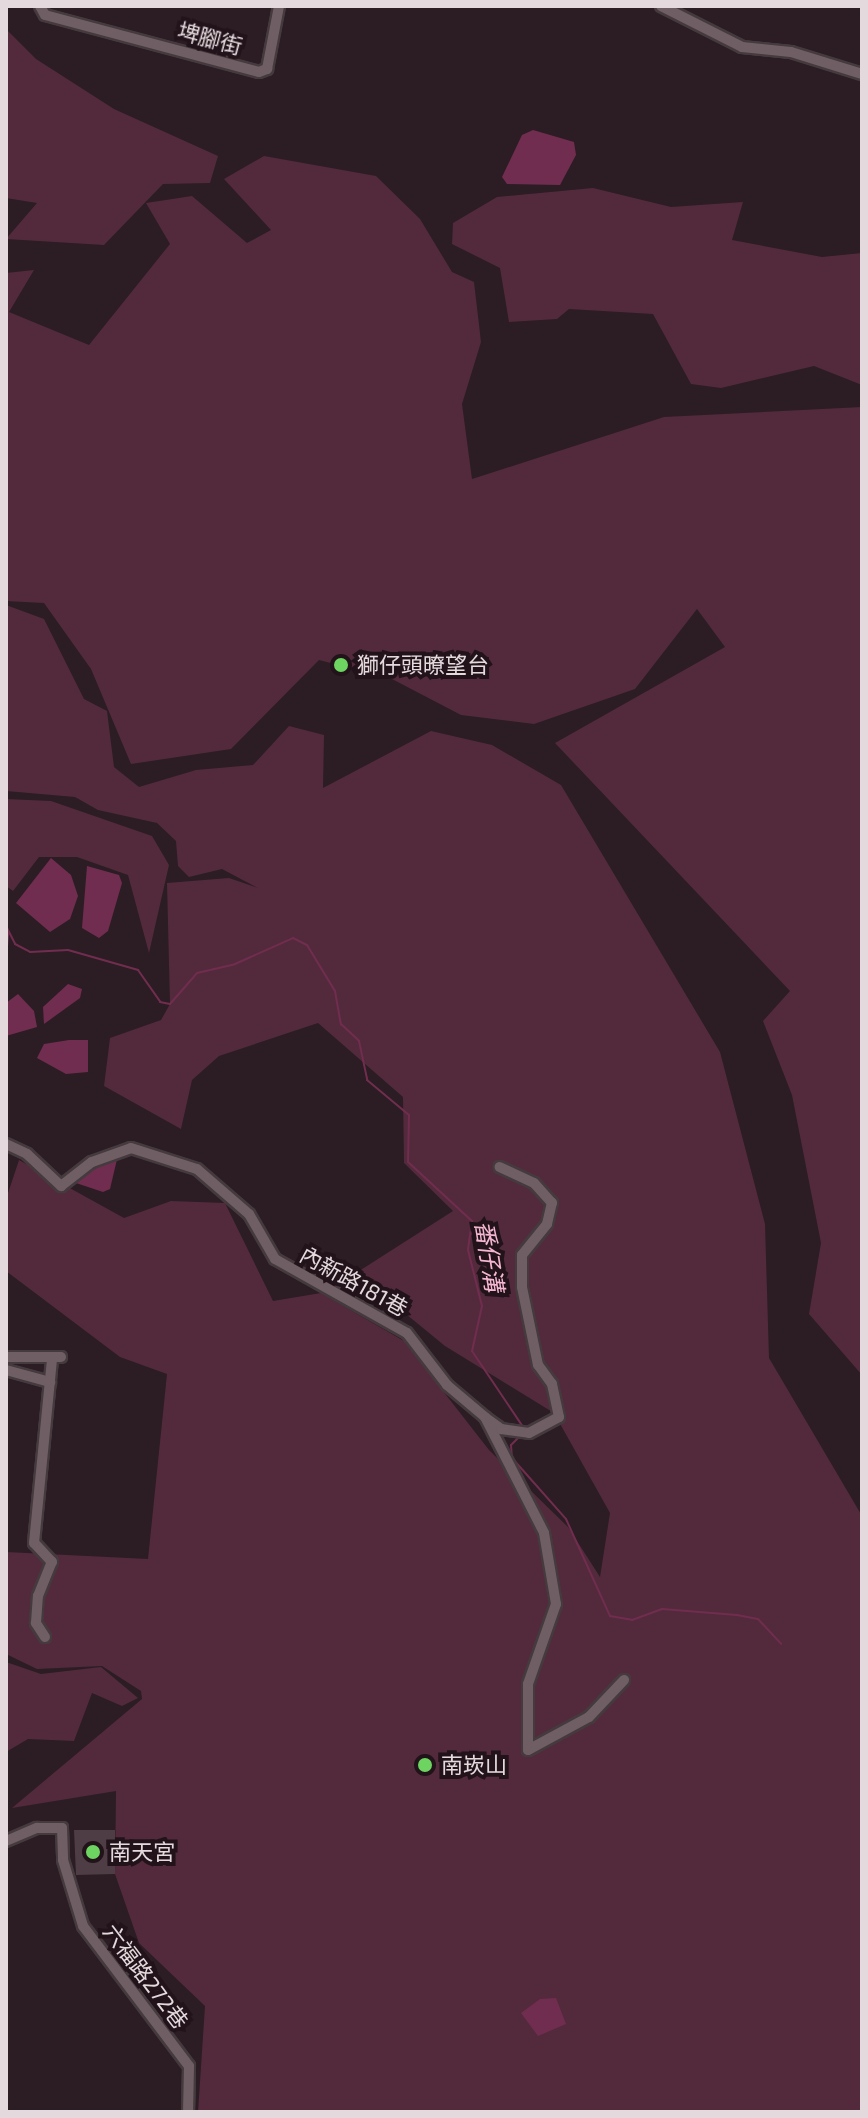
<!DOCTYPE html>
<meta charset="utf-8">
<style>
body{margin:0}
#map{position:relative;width:868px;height:2118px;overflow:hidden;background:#2b1d23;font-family:"Exo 2","Noto Sans TC",sans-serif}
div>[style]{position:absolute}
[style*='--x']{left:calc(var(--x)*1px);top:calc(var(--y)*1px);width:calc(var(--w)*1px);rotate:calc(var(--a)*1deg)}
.green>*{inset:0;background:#522a3c}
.water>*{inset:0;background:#712d4f}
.stream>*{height:2px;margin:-1px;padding:0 1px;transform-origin:1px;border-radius:1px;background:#712d4f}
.building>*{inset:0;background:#4e3d44}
.roads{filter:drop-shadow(2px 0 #453a3e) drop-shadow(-2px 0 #453a3e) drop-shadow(0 2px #453a3e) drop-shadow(0 -2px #453a3e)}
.street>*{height:10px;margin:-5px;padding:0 5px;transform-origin:5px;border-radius:5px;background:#705e65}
.dots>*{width:22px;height:22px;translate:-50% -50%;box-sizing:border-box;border:4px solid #211319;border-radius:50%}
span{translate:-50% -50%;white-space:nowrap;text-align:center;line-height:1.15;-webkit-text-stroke:8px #211319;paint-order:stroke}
.street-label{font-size:22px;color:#e4dade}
.poi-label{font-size:22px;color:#e4dade}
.left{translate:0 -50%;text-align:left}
.water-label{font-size:24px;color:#f5b6d1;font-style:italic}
.frame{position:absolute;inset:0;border:8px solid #e4dade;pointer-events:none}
</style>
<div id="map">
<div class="green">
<div style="clip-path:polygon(6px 29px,36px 59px,114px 109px,218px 156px,210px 183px,163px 184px,104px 245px,6px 239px,37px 203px,6px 198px)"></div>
<div style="clip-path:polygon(264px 156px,376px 176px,420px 219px,452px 272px,474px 282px,481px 342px,462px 404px,472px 479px,664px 417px,862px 407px,862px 1375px,809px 1314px,821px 1243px,792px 1095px,763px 1021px,790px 991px,555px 743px,725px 647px,697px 609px,635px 689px,534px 724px,461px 715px,392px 679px,319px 660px,231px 749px,131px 764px,91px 669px,44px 603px,6px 601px,6px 273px,34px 270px,9px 312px,89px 345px,170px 244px,146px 203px,192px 196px,247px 243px,271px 230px,224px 179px)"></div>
<div style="clip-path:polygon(593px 188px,671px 207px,743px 202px,732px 240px,822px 257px,862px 253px,862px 385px,814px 366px,721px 388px,691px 384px,653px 314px,569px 309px,557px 319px,509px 322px,500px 268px,452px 244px,453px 223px,497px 197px)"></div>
<div style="clip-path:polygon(6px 605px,44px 619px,84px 699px,107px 711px,114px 767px,139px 787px,196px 770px,253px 765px,289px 726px,324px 735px,323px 788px,431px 731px,492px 745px,561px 785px,720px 1052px,765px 1224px,769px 1358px,862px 1516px,862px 2112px,198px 2112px,205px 2006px,139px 1943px,115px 1874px,116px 1791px,12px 1808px,142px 1699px,141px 1691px,102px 1666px,37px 1669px,6px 1654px,6px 1552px,148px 1559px,167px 1374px,120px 1357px,6px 1271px,6px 1199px,19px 1160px,124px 1218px,171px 1201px,225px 1203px,273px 1301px,321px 1293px,404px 1341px,489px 1450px,568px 1527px,600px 1577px,610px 1513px,554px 1413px,445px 1346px,356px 1273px,453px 1211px,404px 1163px,403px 1097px,318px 1023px,219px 1056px,192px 1080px,181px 1129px,104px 1086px,110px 1038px,161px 1020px,170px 1004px,167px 883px,229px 878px,258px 888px,222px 869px,189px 877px,178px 866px,176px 841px,157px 823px,98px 810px,75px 797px,6px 791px)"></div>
<div style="clip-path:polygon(6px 799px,51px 801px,152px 836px,169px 865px,149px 953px,128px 875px,77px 857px,39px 857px,13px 891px,6px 886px)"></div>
<div style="clip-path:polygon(6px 1662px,41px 1674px,101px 1667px,138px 1698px,122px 1706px,92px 1693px,74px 1741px,28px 1739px,6px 1752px)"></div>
</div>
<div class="water">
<div style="clip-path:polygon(533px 130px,574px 142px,576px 155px,560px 185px,507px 184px,502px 177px,522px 135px)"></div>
<div style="clip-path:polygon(51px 858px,71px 875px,78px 896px,70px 919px,50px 932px,16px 903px)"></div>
<div style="clip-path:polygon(87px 866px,119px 875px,122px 883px,108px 931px,99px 938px,82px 928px)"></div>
<div style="clip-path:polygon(68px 984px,82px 989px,80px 998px,44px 1024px,43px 1007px)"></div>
<div style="clip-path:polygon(18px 994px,34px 1011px,37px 1027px,6px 1036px,6px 1003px)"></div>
<div style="clip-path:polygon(69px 1040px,88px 1040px,88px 1072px,66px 1074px,37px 1058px,44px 1044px)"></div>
<div style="clip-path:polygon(118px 1155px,110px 1189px,103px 1192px,73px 1182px)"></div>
<div style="clip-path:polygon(556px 1998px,566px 2024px,538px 2036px,521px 2013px,540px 1999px)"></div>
</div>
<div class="stream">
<div style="--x:6;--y:926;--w:20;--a:63"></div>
<div style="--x:15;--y:944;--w:17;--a:28"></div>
<div style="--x:30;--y:952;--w:38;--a:-3"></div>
<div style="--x:68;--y:950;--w:73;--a:15.9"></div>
<div style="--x:138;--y:970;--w:39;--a:55"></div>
<div style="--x:160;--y:1002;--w:10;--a:11"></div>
<div style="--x:170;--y:1004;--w:41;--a:-48.9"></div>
<div style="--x:197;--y:973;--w:39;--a:-13"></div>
<div style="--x:235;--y:964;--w:64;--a:-24.1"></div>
<div style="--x:293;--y:938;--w:16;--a:27"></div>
<div style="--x:307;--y:945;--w:54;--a:58.7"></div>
<div style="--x:335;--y:991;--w:34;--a:80"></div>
<div style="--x:341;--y:1024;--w:25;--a:43"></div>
<div style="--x:359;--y:1041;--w:40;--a:78"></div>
<div style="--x:367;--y:1080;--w:55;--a:39.8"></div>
<div style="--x:409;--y:1115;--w:47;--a:91.2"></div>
<div style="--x:408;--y:1162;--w:87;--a:42.7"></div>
<div style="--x:472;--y:1221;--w:29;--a:98"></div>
<div style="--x:468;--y:1250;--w:58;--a:76"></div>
<div style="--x:482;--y:1306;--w:46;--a:102.5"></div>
<div style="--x:472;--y:1351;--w:92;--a:56.1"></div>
<div style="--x:6;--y:958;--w:25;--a:-85"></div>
<div style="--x:520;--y:1436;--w:13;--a:135"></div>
<div style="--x:511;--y:1445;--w:13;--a:86"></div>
<div style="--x:512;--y:1458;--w:81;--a:48.5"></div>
<div style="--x:566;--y:1519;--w:107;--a:65.6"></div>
<div style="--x:610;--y:1616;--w:22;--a:10"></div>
<div style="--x:632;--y:1620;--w:32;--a:-20"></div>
<div style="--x:662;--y:1609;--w:75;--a:4.6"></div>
<div style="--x:737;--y:1615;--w:21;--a:11"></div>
<div style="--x:758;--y:1619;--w:34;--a:47"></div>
</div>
<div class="building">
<div style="clip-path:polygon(74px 1830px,115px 1830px,115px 1874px,76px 1875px)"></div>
</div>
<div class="roads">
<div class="street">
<div style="--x:40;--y:6;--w:10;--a:61"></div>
<div style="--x:45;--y:15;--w:221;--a:14.9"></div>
<div style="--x:259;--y:72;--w:9;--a:-21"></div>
<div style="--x:267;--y:69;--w:64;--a:-79.2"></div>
<div style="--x:661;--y:6;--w:91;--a:26.8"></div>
<div style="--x:742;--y:47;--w:49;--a:5.8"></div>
<div style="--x:791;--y:52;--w:74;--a:17.2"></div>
<div style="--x:6;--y:1144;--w:23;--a:25"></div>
<div style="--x:27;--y:1154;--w:47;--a:43.3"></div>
<div style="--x:61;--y:1186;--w:39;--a:-38"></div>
<div style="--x:92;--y:1162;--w:41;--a:-19.7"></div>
<div style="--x:131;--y:1148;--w:69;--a:17.7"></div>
<div style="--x:197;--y:1169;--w:69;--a:40.9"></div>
<div style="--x:249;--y:1214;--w:52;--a:60"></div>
<div style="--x:275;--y:1259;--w:151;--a:29.3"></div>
<div style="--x:407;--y:1333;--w:66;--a:52.4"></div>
<div style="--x:447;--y:1385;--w:50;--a:40.1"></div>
<div style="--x:485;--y:1417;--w:130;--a:63"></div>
<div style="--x:544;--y:1533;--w:72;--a:80.4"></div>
<div style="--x:556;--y:1604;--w:85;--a:109.3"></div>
<div style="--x:528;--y:1684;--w:66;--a:90"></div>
<div style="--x:528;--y:1750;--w:69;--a:-28.4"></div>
<div style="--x:589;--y:1717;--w:51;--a:-46.6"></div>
<div style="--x:6;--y:1357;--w:55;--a:0"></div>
<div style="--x:6;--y:1370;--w:46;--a:15.3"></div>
<div style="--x:486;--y:1418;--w:19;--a:36"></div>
<div style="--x:501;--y:1429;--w:28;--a:8"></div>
<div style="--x:529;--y:1433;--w:34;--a:-28"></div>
<div style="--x:559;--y:1417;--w:34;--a:-102"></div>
<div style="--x:552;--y:1384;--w:24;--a:-126"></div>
<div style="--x:538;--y:1365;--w:80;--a:-101.6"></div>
<div style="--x:522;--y:1287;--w:32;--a:-90"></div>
<div style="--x:522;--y:1255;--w:40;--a:-51"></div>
<div style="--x:547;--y:1224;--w:22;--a:-77"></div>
<div style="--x:552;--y:1203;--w:27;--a:-132"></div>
<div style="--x:534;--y:1183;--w:38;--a:-155"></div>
<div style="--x:45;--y:1637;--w:17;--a:-123"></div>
<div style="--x:36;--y:1623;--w:27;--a:-86"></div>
<div style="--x:38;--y:1596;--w:37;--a:-68"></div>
<div style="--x:52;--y:1562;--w:26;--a:-133"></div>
<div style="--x:34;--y:1543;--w:184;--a:-84.4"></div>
<div style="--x:6;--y:1841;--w:34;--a:-23"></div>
<div style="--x:37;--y:1828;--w:25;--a:0"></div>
<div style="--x:62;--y:1828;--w:32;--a:88"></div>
<div style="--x:63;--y:1860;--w:69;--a:73.1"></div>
<div style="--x:83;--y:1926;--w:176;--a:52.9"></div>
<div style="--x:189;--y:2066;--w:46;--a:91.2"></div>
</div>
</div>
<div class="dots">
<div style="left:341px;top:665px;background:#6dd361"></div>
<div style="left:425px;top:1765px;background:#6dd361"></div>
<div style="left:93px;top:1852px;background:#6dd361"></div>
</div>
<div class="street-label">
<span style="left:210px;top:38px;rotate:15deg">埤腳街</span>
<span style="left:354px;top:1281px;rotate:29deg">內新路181巷</span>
<span style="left:146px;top:1976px;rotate:53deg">六福路272巷</span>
</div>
<div class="poi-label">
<span class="left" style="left:357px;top:665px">獅仔頭暸望台</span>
<span class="left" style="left:441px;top:1765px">南崁山</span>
<span class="left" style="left:109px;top:1852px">南天宮</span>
</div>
<div class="water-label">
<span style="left:490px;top:1256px;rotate:81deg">番仔溝</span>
</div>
<div class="frame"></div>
</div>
